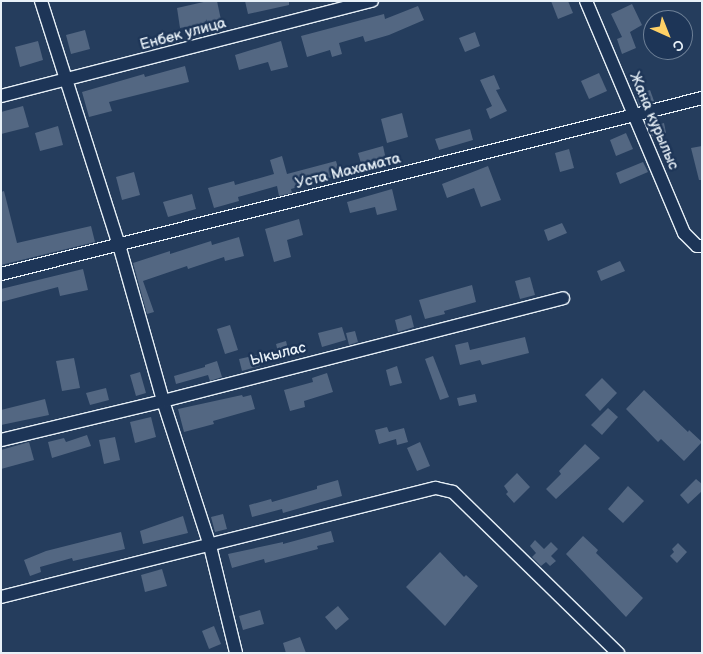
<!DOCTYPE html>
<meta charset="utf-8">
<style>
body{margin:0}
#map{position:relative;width:703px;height:654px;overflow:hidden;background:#253d5d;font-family:"Balsamiq Sans",sans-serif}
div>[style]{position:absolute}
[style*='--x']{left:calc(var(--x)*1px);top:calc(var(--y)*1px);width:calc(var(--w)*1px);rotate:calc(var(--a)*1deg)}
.building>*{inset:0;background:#536782}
.roads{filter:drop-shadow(1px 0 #e8f1f8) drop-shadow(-1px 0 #e8f1f8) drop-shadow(0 1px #e8f1f8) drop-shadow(0 -1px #e8f1f8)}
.minor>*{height:12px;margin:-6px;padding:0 6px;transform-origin:6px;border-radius:6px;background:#1d3557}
span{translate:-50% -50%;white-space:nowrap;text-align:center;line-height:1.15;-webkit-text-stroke:5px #1d3557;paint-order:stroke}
.street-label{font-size:15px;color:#e8f1f8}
.frame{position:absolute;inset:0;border:2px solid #e8f1f8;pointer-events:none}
.north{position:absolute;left:643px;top:10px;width:50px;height:50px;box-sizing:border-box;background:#1d3557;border:1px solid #6e8097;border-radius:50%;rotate:136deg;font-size:14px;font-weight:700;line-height:20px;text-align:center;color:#e8f1f8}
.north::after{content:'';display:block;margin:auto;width:18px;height:22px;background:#ffd166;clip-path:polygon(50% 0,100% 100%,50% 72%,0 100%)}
</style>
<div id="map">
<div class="building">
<div style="clip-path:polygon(208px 1px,217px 1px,221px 20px,180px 28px,177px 8px)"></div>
<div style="clip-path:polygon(245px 1px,289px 1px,289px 5px,248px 14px)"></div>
<div style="clip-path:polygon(551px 1px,568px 1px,573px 13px,558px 19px)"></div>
<div style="clip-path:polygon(632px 4px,642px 25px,630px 32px,636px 48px,622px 54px,617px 39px,622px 37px,611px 14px)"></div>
<div style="clip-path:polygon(418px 6px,424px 20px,389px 35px,365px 42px,363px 36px,339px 43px,342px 54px,332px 57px,330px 50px,307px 57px,301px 36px,384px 14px,385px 19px)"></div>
<div style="clip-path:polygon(85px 30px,90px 49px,71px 54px,66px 35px)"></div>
<div style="clip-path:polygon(475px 32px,480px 46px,465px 52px,459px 38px)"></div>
<div style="clip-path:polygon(38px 41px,43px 60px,20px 67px,15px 47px)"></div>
<div style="clip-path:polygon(281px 41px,288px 67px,271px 71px,268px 62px,239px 70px,235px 55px)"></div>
<div style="clip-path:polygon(185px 66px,189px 82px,109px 102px,112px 111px,89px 117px,82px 92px,144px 74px,145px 77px)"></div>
<div style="clip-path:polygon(599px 73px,607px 91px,589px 99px,581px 81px)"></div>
<div style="clip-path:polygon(494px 75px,500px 89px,496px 90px,507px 111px,490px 119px,486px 109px,492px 106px,480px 80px)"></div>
<div style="clip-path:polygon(650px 90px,654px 101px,639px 105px,636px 95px)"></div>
<div style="clip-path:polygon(23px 106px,29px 127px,1px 134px,1px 112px)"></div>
<div style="clip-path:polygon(402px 113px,408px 137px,387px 143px,381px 119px)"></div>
<div style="clip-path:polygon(664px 123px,666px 133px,652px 136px,648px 127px)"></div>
<div style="clip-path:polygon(58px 126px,63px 145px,40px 151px,35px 133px)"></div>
<div style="clip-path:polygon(470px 129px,473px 140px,439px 150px,435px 139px)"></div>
<div style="clip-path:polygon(626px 133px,633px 149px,616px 156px,610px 140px)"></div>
<div style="clip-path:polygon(383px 146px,387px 164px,363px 170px,358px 153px)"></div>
<div style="clip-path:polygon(702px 146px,702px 180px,699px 180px,691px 148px)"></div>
<div style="clip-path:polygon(569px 149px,574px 168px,560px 172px,555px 153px)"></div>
<div style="clip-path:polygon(282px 156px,287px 174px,336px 161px,340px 175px,291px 189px,292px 193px,279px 196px,277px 186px,238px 197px,239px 201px,214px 208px,208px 188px,234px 181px,235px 185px,274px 174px,270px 160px)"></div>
<div style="clip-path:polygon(643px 162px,648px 172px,620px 184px,616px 173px)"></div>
<div style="clip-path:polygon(488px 166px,501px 200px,481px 207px,474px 188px,447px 198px,442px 184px)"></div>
<div style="clip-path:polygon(134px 172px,140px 195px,122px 200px,116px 177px)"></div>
<div style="clip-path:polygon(392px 189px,397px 210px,377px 215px,375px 207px,350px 213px,347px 202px)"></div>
<div style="clip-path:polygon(4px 191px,17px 243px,91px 226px,95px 242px,1px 265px,1px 192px)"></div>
<div style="clip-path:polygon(192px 194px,196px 209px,168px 217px,163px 202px)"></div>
<div style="clip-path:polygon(299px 219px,303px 235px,287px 240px,291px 257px,274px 262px,265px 229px)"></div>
<div style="clip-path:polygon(562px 223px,567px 233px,548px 241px,544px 230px)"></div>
<div style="clip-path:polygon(239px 237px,244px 256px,225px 261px,224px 257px,188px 269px,187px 266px,143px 281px,154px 312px,147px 314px,133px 263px,170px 251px,170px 254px,211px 241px,212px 245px)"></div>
<div style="clip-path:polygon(620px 261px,625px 271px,601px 281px,597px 271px)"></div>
<div style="clip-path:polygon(83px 269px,88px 290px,60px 296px,58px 287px,1px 302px,1px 289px)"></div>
<div style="clip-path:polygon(530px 277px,535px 295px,520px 299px,515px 281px)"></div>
<div style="clip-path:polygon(472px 285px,476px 302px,444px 311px,445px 314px,425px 319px,419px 300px)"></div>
<div style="clip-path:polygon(411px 315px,414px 327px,398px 332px,395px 320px)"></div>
<div style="clip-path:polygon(230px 325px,238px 350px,225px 354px,217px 329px)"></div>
<div style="clip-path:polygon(342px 327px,346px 340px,322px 347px,318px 333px)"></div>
<div style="clip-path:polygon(355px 331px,358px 342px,349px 345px,346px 333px)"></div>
<div style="clip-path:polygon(525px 337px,529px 353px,482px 365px,480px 360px,460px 365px,455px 345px,468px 342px,470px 350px)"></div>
<div style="clip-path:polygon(286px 341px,290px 357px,280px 360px,276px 344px)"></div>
<div style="clip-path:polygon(257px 355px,260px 366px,242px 371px,239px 359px)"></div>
<div style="clip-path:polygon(433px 356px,449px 397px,440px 400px,425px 359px)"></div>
<div style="clip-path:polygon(74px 358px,80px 388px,62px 391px,56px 361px)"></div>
<div style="clip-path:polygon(217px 361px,222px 377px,210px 381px,208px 375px,176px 384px,174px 376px,205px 367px,205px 365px)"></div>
<div style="clip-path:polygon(397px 366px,402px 383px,390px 386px,386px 370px)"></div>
<div style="clip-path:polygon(140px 372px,146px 393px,136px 396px,130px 375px)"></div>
<div style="clip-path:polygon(327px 373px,333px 392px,304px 401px,305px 407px,290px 411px,284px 390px,313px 382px,312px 378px)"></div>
<div style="clip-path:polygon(602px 378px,617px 393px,600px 411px,585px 395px)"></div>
<div style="clip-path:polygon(106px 388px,109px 400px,90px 405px,86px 393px)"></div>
<div style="clip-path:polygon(644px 390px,688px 432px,689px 430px,702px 442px,684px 461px,661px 439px,658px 442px,626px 409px)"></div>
<div style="clip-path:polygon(475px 394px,477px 402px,459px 406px,457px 398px)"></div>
<div style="clip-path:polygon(242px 395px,243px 397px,251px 395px,255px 409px,213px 421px,214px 424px,184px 432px,178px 409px)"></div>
<div style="clip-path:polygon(45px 399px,49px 415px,1px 425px,1px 410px)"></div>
<div style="clip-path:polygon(608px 408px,618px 417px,602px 435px,591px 425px)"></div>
<div style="clip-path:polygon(151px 417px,156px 437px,135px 443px,130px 422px)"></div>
<div style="clip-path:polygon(387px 427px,389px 432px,404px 428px,408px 442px,397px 445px,396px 439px,379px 444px,375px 430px)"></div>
<div style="clip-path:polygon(87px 435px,91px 446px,52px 458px,48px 442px,64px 438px,66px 442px)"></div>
<div style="clip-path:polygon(115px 437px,120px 460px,104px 464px,99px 440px)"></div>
<div style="clip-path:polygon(29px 442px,34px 460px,1px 469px,1px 450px)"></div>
<div style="clip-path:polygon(420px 442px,430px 466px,417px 471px,407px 448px)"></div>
<div style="clip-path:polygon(585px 444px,600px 458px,556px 499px,546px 489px,561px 474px,559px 471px)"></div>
<div style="clip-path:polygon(517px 473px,530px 487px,514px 503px,506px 494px,508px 492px,504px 486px)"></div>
<div style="clip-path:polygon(696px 479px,702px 484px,702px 491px,688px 504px,680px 495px)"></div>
<div style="clip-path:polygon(338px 480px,342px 496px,283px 513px,282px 509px,252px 517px,249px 505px,271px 499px,272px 502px,317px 489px,317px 486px)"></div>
<div style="clip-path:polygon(628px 486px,644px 501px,623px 523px,608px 509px)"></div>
<div style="clip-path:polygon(223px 514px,227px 529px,215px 532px,211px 517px)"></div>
<div style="clip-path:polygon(183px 516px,188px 533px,143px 544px,140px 531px)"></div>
<div style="clip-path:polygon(331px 531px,334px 542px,317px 546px,318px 549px,265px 563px,264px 559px,232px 568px,228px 554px,283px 542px,283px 544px)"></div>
<div style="clip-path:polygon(121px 532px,125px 549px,73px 561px,72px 558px,40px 567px,41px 572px,30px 576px,24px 560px,46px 551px)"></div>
<div style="clip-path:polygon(583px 536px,598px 550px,596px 553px,643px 598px,626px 617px,566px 554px)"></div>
<div style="clip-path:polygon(535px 540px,544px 549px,551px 542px,558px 549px,551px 556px,556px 561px,550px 566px,546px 562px,541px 566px,532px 557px,536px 553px,530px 546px)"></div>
<div style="clip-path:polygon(678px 543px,687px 552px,677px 563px,670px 556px,674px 552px,672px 549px)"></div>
<div style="clip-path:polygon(440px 552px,464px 577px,466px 575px,478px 586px,445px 626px,406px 587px)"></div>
<div style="clip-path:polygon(162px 569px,167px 586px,145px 592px,141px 575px)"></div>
<div style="clip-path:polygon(338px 606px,349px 619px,336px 630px,325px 617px)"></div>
<div style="clip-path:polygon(260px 610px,264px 624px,243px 630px,239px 616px)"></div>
<div style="clip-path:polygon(214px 626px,221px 644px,209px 649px,202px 631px)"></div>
<div style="clip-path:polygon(300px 637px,306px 653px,286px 653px,283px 643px)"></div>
</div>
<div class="roads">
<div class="minor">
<div style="--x:41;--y:1;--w:256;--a:72.3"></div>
<div style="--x:119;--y:245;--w:162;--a:74.2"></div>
<div style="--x:163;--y:401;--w:152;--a:72"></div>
<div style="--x:210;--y:546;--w:110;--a:76.3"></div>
<div style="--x:586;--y:1;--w:252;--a:67.1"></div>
<div style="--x:684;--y:233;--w:18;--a:45"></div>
<div style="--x:697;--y:246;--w:5;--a:0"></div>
<div style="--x:1;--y:96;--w:383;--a:-14.4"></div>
<div style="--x:1;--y:274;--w:723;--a:-14.09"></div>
<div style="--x:1;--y:440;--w:167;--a:-13.5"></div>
<div style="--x:163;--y:401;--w:413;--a:-14.4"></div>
<div style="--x:1;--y:597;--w:448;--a:-14.1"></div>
<div style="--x:436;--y:488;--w:17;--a:13"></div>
<div style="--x:453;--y:492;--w:231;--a:44.3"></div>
</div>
</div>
<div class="street-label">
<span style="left:183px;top:34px;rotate:-15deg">Енбек улица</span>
<span style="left:654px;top:121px;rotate:67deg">Жана курылыс</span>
<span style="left:348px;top:171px;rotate:-14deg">Уста Махамата</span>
<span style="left:278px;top:354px;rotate:-14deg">Ыкылас</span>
</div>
<div class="frame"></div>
<div class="north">С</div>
</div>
